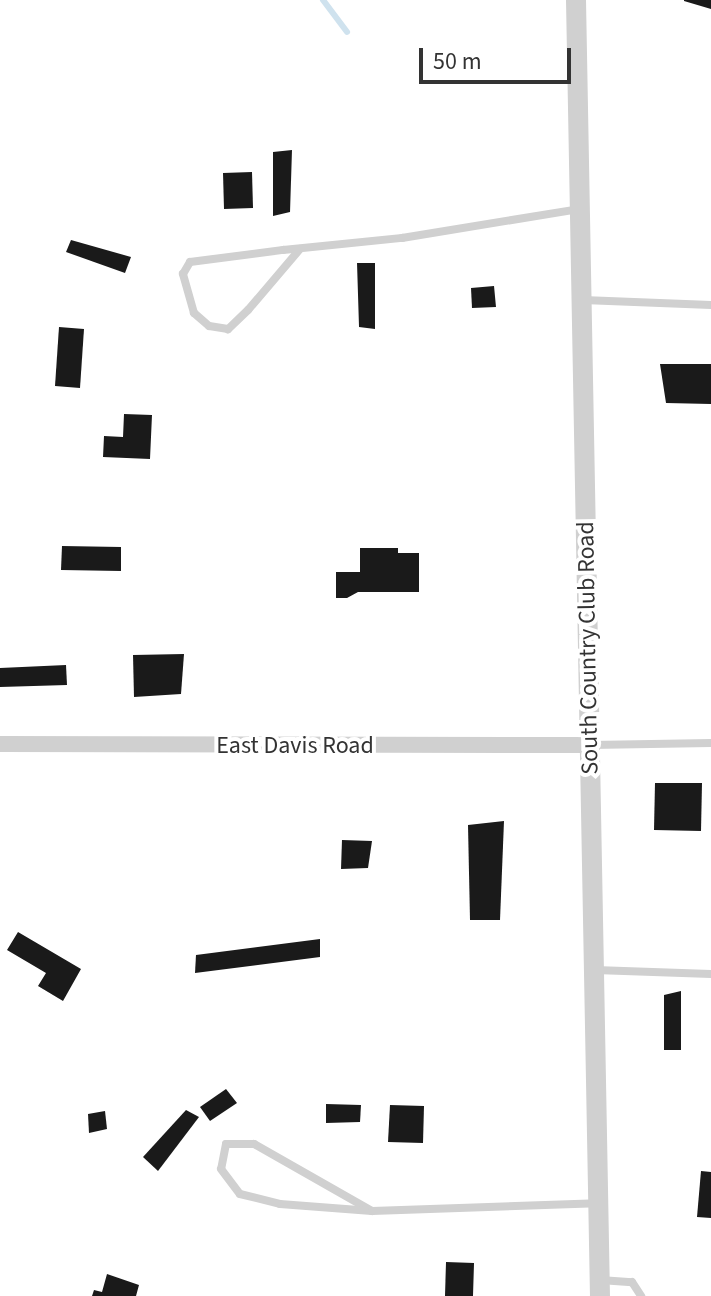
<!DOCTYPE html>
<style>
body{margin:0}
#map{position:relative;width:711px;height:1296px;overflow:hidden;background:#fff;font-family:"Source Sans 3",sans-serif}
div>[style]{position:absolute}
[style*='--x']{left:calc(var(--x)*1px);top:calc(var(--y)*1px);width:calc(var(--w)*1px);rotate:calc(var(--a)*1deg)}
.stream>*{height:6px;margin:-3px;padding:0 3px;transform-origin:3px;border-radius:3px;background:#cfe2ee}
.building>*{inset:0;background:#1a1a1a}
.service>*{height:8px;margin:-4px;padding:0 4px;transform-origin:4px;border-radius:4px;background:#d0d0d0}
.minor>*{height:16px;margin:-8px;padding:0 8px;transform-origin:8px;border-radius:8px;background:#d0d0d0}
.tertiary>*{height:20px;margin:-10px;padding:0 10px;transform-origin:10px;border-radius:10px;background:#d0d0d0}
span{translate:-50% -50%;white-space:nowrap;text-align:center;line-height:1.15;-webkit-text-stroke:8px #fff;paint-order:stroke}
.street-label{font-size:24px;color:#333}
.scale{position:absolute;left:419px;top:48px;width:152px;height:36px;box-sizing:border-box;border:4px solid #333;border-top:0;padding-left:10px;font-size:24px;line-height:28px;white-space:nowrap;color:#333;-webkit-text-stroke:6px #fff;paint-order:stroke}
</style>
<div id="map">
<div class="stream">
<div style="--x:323;--y:0;--w:40;--a:53"></div>
</div>
<div class="building">
<div style="clip-path:polygon(684px 0,711px 0,711px 9px,684px 1px)"></div>
<div style="clip-path:polygon(292px 150px,290px 212px,273px 216px,273px 152px)"></div>
<div style="clip-path:polygon(252px 172px,253px 208px,224px 209px,223px 173px)"></div>
<div style="clip-path:polygon(71px 240px,131px 257px,125px 273px,66px 252px)"></div>
<div style="clip-path:polygon(357px 263px,375px 263px,375px 329px,359px 327px)"></div>
<div style="clip-path:polygon(494px 286px,496px 307px,472px 308px,471px 288px)"></div>
<div style="clip-path:polygon(59px 327px,84px 329px,80px 388px,55px 386px)"></div>
<div style="clip-path:polygon(660px 364px,711px 364px,711px 404px,666px 403px)"></div>
<div style="clip-path:polygon(124px 414px,152px 415px,150px 459px,103px 457px,104px 436px,123px 437px)"></div>
<div style="clip-path:polygon(62px 546px,121px 547px,121px 571px,61px 570px)"></div>
<div style="clip-path:polygon(360px 548px,398px 548px,398px 553px,419px 553px,419px 592px,358px 592px,347px 598px,336px 598px,336px 572px,360px 572px)"></div>
<div style="clip-path:polygon(184px 654px,181px 694px,134px 697px,133px 655px)"></div>
<div style="clip-path:polygon(66px 665px,67px 685px,0 687px,0 668px)"></div>
<div style="clip-path:polygon(655px 783px,702px 783px,701px 831px,654px 830px)"></div>
<div style="clip-path:polygon(504px 821px,500px 920px,470px 920px,468px 825px)"></div>
<div style="clip-path:polygon(342px 840px,372px 841px,368px 868px,341px 869px)"></div>
<div style="clip-path:polygon(18px 932px,81px 969px,63px 1001px,38px 986px,46px 973px,7px 950px)"></div>
<div style="clip-path:polygon(320px 939px,320px 957px,195px 973px,196px 955px)"></div>
<div style="clip-path:polygon(681px 991px,681px 1050px,664px 1050px,664px 995px)"></div>
<div style="clip-path:polygon(226px 1089px,237px 1103px,210px 1121px,200px 1107px)"></div>
<div style="clip-path:polygon(326px 1104px,361px 1105px,360px 1122px,326px 1123px)"></div>
<div style="clip-path:polygon(390px 1105px,424px 1106px,423px 1143px,388px 1142px)"></div>
<div style="clip-path:polygon(186px 1110px,199px 1117px,158px 1171px,143px 1157px)"></div>
<div style="clip-path:polygon(105px 1111px,107px 1129px,89px 1133px,88px 1114px)"></div>
<div style="clip-path:polygon(701px 1171px,711px 1172px,711px 1218px,697px 1217px)"></div>
<div style="clip-path:polygon(446px 1262px,474px 1263px,473px 1296px,445px 1296px)"></div>
<div style="clip-path:polygon(107px 1274px,139px 1285px,136px 1296px,92px 1296px,94px 1290px,102px 1292px)"></div>
</div>
<div class="service">
<div style="--x:300;--y:249;--w:80;--a:130.4"></div>
<div style="--x:248;--y:310;--w:28;--a:136"></div>
<div style="--x:228;--y:329;--w:19;--a:-171"></div>
<div style="--x:209;--y:326;--w:20;--a:-139"></div>
<div style="--x:194;--y:313;--w:41;--a:-105.8"></div>
<div style="--x:183;--y:274;--w:14;--a:-60"></div>
<div style="--x:190;--y:262;--w:94;--a:-7.4"></div>
<div style="--x:283;--y:250;--w:120;--a:-5.8"></div>
<div style="--x:402;--y:238;--w:179;--a:-9.3"></div>
<div style="--x:583;--y:300;--w:128;--a:2.2"></div>
<div style="--x:591;--y:745;--w:120;--a:-1"></div>
<div style="--x:595;--y:970;--w:116;--a:2"></div>
<div style="--x:372;--y:1211;--w:136;--a:-150.4"></div>
<div style="--x:254;--y:1144;--w:28;--a:180"></div>
<div style="--x:226;--y:1144;--w:25;--a:101"></div>
<div style="--x:221;--y:1169;--w:31;--a:53"></div>
<div style="--x:240;--y:1194;--w:41;--a:14"></div>
<div style="--x:280;--y:1204;--w:92;--a:4.4"></div>
<div style="--x:372;--y:1211;--w:225;--a:-2"></div>
<div style="--x:600;--y:1280;--w:32;--a:4"></div>
<div style="--x:632;--y:1282;--w:17;--a:57"></div>
</div>
<div class="minor">
<div style="--x:0;--y:744;--w:590;--a:0.1"></div>
</div>
<div class="tertiary">
<div style="--x:576;--y:0;--w:1296;--a:88.94"></div>
</div>
<div class="street-label">
<span style="left:588px;top:648px;rotate:-91deg">South Country Club Road</span>
<span style="left:295px;top:746px">East Davis Road</span>
</div>
<div class="scale">50 m</div>
</div>
